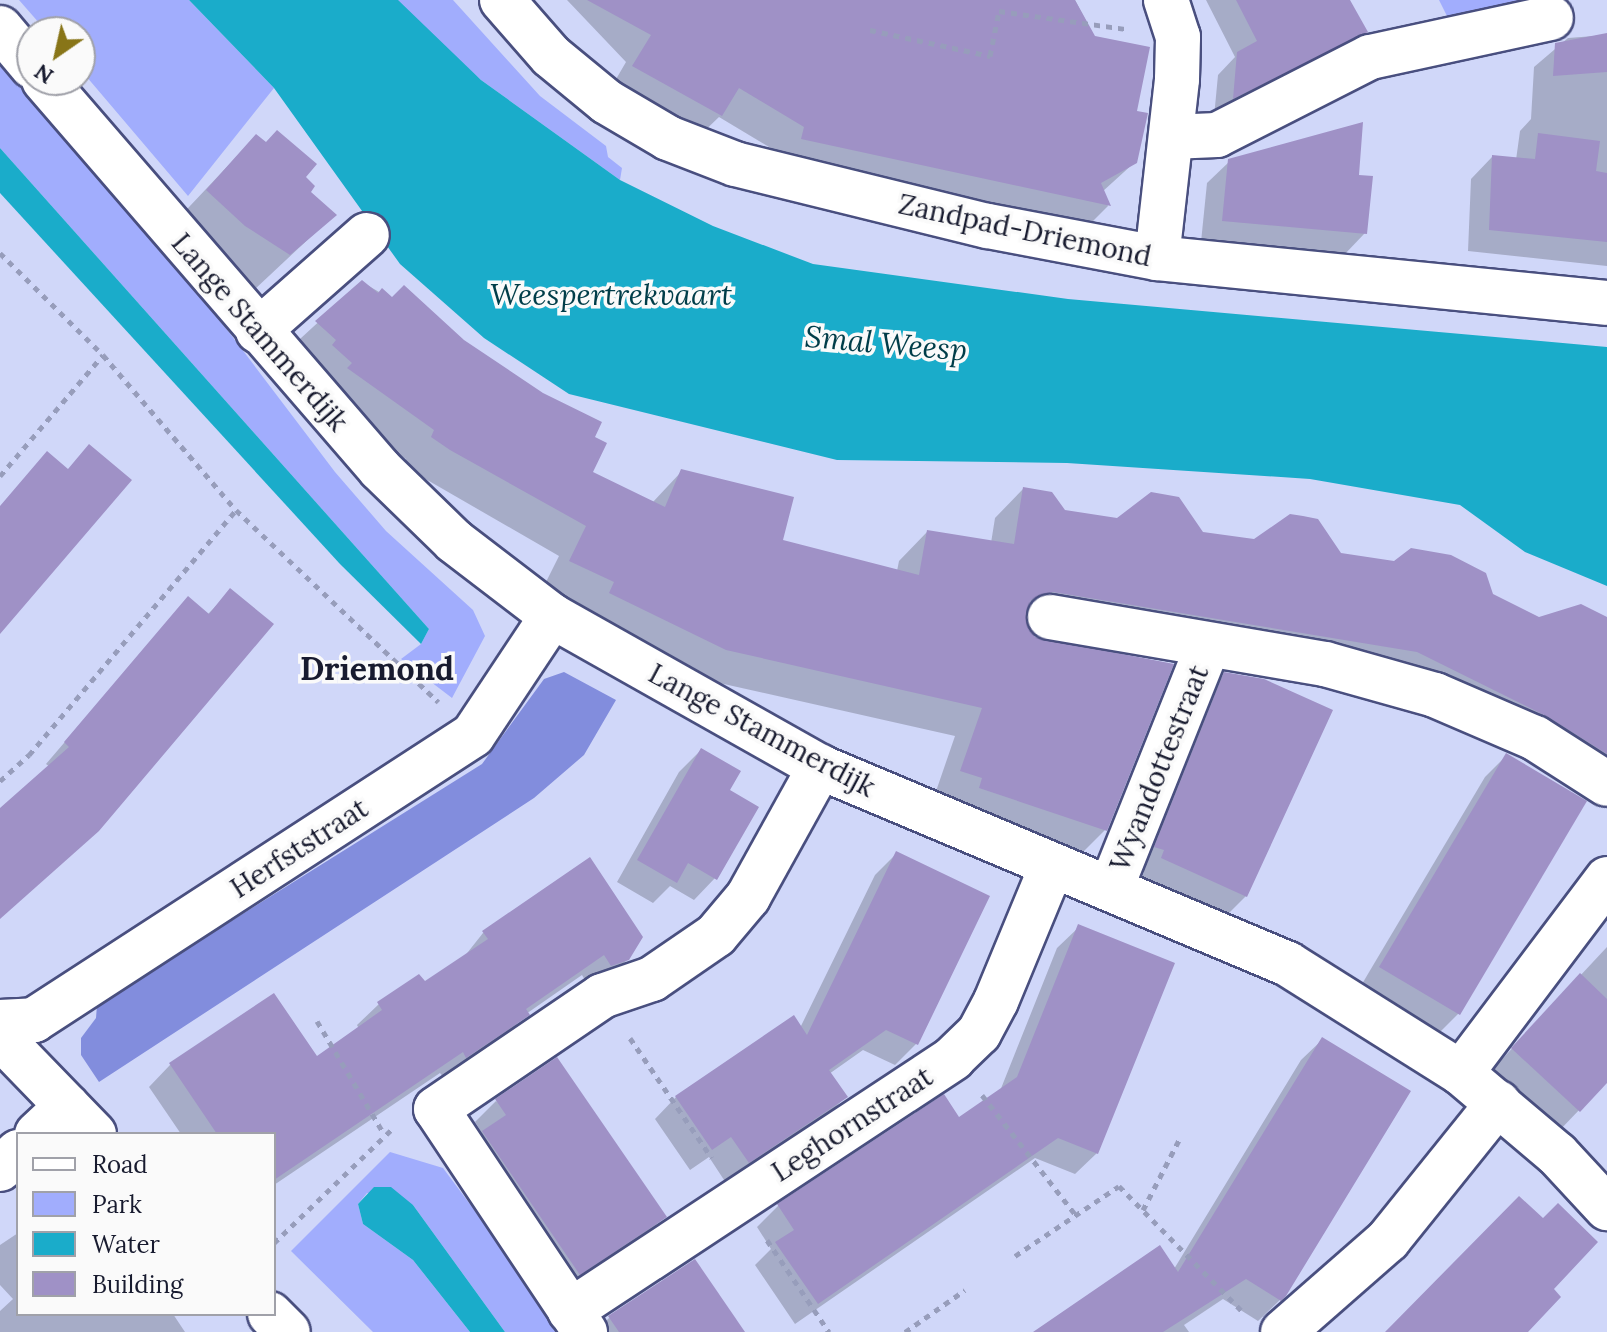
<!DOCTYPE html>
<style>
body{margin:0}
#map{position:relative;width:1607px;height:1332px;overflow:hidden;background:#d0d7f9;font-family:Lora,serif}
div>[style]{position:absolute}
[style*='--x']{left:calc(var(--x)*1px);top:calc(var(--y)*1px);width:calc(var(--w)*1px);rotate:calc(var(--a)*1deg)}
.green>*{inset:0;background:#a1adfd}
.forest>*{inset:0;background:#828ddd}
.water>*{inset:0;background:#1aacca}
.shadow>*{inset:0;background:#0003}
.building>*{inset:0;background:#9f91c6}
.path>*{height:5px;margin-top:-2.5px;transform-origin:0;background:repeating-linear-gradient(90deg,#979dbb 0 6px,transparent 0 12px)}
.roads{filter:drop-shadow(2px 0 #494f7f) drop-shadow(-2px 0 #494f7f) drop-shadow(0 2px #494f7f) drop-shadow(0 -2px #494f7f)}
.minor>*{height:44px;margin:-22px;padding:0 22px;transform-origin:22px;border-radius:22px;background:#fff}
span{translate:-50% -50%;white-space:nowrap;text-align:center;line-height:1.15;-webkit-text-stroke:7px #fafafa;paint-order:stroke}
.street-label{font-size:28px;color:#181b2f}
.water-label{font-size:30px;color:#003d49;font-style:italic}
.quarter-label{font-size:32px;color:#181b2f;font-weight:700}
.legend{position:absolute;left:16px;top:1132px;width:260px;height:184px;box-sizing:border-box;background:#fafafa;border:2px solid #a0a1a9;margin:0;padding:10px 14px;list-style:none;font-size:24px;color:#181b2f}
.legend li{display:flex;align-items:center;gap:16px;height:40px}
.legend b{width:40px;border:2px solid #a0a1a9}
.north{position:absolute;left:16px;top:16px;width:80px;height:80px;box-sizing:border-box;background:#fafafa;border:2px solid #a0a1a9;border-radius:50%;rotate:214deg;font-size:22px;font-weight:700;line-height:32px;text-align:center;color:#181b2f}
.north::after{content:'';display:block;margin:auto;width:28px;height:36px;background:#887518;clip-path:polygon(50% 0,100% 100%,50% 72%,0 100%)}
</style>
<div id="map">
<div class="green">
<div style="clip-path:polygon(19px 0,189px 0,274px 88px,188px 196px,80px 69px,80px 32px,47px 32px)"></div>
<div style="clip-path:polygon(394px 0,453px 0,540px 96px,606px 146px,608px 157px,622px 168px,620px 180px,481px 80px)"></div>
<div style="clip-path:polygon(1439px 0,1537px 0,1450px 22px)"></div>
<div style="clip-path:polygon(0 63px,172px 257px,335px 472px,386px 531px,473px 610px,485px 636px,452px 698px,401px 659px,421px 644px,429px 629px,0 148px)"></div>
<div style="clip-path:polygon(390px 1152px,443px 1168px,565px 1332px,505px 1332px,413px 1205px,367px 1193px,358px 1204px,363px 1224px,413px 1260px,470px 1332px,373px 1332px,291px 1251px)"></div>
</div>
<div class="forest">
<div style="clip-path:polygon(564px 672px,616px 700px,584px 755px,534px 798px,99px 1082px,81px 1055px,81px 1038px,96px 1018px,97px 1005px,482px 764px,544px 679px)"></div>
</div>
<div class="water">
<div style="clip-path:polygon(189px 0,398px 0,481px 80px,620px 180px,713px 226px,813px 264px,1068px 299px,1607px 347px,1607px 586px,1525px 552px,1460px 505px,1310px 479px,1067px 463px,837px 460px,569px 394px,484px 338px,400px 264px,274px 88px)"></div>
<div style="clip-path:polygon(0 148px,429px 629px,421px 644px,340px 564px,0 193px)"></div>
<div style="clip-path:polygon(374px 1187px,391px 1187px,413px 1205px,505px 1332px,470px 1332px,413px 1260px,363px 1224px,358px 1204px)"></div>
</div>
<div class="shadow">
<div style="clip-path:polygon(567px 0,1075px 0,1134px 112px,1135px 162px,1102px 192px,1108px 206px,1083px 231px,779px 153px,719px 117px,694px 141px,608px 93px,626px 62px)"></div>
<div style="clip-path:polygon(1206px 0,1348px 0,1365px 32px,1345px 52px,1214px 117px,1218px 75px,1235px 57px)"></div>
<div style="clip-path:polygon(1607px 35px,1607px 266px,1468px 251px,1471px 179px,1492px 157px,1516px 160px,1520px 131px,1531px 119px,1534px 67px,1568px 38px)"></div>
<div style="clip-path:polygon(256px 136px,303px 177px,308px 192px,334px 215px,237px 306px,156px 242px)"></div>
<div style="clip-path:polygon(1230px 161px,1365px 233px,1344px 255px,1201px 242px,1207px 183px)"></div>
<div style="clip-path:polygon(362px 282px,463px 341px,593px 438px,590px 473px,652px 503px,682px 471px,781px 542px,897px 571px,899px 561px,927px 532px,991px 543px,995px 518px,1023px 489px,1064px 511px,1340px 555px,1491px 596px,1539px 619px,1607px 632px,1607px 792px,1387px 680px,1028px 624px,1105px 830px,1076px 859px,933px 800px,955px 736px,697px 678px,542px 590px,559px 556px,403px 466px,406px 459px,335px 411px,288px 350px)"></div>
<div style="clip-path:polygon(231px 591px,0 917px,0 811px,50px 767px,46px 764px,188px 598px,207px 615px)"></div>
<div style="clip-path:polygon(1225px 674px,1246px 896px,1224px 918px,1141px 880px,1144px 872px,1134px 869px,1203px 696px)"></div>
<div style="clip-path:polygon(701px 750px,727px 791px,715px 878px,694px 900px,670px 886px,653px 903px,617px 882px,679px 772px)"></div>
<div style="clip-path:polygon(1507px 755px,1585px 802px,1459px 1013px,1437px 1035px,1359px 989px,1485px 777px)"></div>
<div style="clip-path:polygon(897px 853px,917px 1043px,895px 1065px,863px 1050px,829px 1074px,845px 1097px,824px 1119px,726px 1183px,709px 1157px,690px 1170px,655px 1119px,676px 1097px,800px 1028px,875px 875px)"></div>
<div style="clip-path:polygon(590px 860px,628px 959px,605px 982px,589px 987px,582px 975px,526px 1014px,505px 1036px,444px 1078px,440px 1073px,274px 1185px,274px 1134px,181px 1134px,149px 1087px,170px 1065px,317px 1059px,359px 1029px,357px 1025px,379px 1004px,424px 984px,464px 957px,483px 933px)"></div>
<div style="clip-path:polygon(1079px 927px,1097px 1153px,1075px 1174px,1035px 1158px,795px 1324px,755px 1265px,771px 1249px,757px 1227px,778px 1206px,959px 1120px,1000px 1091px,1057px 948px)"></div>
<div style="clip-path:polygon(1607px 947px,1607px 1081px,1557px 1133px,1491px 1071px)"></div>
<div style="clip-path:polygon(1323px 1039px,1285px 1295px,1258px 1321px,1223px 1299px,1184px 1325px,1189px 1332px,1037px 1332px,1174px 1269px,1301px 1060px)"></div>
<div style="clip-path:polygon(496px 1101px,664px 1217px,643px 1238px,557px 1295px,462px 1154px,482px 1133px,475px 1122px)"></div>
<div style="clip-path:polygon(18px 1233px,18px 1314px,173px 1314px,185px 1332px,0 1332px,0 1311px,13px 1299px,0 1285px,0 1245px)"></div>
<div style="clip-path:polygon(694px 1261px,744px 1332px,595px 1332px,609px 1318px)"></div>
</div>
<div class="building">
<div style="clip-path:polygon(587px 0,1075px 0,1095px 36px,1150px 47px,1137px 111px,1148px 113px,1137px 163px,1101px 183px,1111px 206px,801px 139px,804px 127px,739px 88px,722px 116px,632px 66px,651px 35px)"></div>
<div style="clip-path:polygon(1236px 0,1350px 0,1368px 32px,1233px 99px,1237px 52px,1257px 41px)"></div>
<div style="clip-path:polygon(1607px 33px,1607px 72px,1553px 76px,1555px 43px)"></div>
<div style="clip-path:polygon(1363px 122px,1359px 175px,1373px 176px,1367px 234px,1222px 221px,1228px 159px)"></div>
<div style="clip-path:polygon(277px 130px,317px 164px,306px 177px,315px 186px,311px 192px,337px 215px,290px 255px,245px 226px,206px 190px,256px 134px,266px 142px)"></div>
<div style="clip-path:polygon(1538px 133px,1600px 141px,1596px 171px,1607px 173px,1607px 242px,1489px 230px,1492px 155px,1535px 159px)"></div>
<div style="clip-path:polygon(362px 280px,378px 293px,382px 288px,392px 297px,404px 285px,464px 340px,543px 393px,602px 422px,595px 437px,607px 443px,593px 472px,665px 507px,681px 469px,794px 497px,783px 540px,919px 575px,927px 530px,1014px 544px,1023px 487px,1052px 492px,1065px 510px,1117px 518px,1151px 492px,1179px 497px,1203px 532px,1254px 539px,1290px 514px,1303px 516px,1318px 519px,1341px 553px,1394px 561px,1411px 548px,1451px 555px,1486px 573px,1493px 594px,1539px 617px,1581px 604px,1607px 617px,1607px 754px,1548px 717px,1417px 652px,1053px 592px,1031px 600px,1026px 612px,1035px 637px,1174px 664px,1107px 831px,979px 788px,982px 778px,960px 771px,982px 708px,726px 650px,609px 593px,614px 582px,569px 561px,586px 526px,450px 450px,431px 437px,434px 430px,347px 368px,352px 363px,332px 345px,336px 340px,315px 321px)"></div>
<div style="clip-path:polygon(89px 444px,132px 480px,0 634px,0 506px,47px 451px,68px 469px)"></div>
<div style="clip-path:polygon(230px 588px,274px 624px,99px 831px,0 919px,0 808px,69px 747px,64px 742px,188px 596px,209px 614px)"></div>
<div style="clip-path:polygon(1224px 672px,1264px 679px,1333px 710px,1247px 897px,1161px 858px,1164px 850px,1154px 847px)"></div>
<div style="clip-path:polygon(701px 748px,741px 771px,730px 790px,759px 807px,717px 880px,688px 863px,677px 883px,637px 860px)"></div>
<div style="clip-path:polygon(1506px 753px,1587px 801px,1460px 1015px,1379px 967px)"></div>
<div style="clip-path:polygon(896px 851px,990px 896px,918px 1045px,886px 1030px,829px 1070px,848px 1097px,749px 1163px,731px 1137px,712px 1150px,675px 1096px,794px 1015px,807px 1035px)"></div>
<div style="clip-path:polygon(590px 857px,643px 937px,629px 960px,611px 966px,604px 955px,526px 1009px,530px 1015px,466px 1058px,463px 1052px,274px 1180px,274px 1134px,217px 1134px,169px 1063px,274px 993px,317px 1056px,382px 1010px,377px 1002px,419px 974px,425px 981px,488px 939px,482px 931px)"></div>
<div style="clip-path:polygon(1078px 924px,1175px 963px,1098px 1154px,1058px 1138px,818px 1304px,775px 1242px,794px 1230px,777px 1204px,944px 1094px,959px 1117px,1017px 1077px)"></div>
<div style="clip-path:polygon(1580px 973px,1607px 999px,1607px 1083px,1580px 1112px,1511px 1048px)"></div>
<div style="clip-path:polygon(1322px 1037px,1411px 1091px,1286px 1296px,1281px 1301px,1246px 1279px,1163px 1332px,1033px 1332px,1160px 1245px,1178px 1272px)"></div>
<div style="clip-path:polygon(557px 1057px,667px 1217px,580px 1275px,482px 1131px,506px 1115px,495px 1099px)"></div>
<div style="clip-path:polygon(1519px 1196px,1543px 1218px,1558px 1203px,1598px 1242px,1554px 1289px,1561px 1297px,1528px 1332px,1385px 1332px)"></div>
<div style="clip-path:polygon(695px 1259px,745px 1332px,619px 1332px,608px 1316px)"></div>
</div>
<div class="path">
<div style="--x:870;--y:30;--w:123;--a:12.2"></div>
<div style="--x:990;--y:56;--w:46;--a:-78.7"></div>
<div style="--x:999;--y:11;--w:127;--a:8.1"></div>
<div style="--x:0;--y:253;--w:145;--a:44.7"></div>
<div style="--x:103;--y:355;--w:204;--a:49.4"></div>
<div style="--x:236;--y:510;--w:279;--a:43.5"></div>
<div style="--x:0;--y:476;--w:159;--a:-49.6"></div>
<div style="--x:0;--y:781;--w:39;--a:-42"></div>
<div style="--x:29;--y:755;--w:321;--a:-49.8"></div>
<div style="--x:317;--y:1021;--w:129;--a:59.3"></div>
<div style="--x:630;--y:1038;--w:145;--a:55.7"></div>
<div style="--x:982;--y:1095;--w:151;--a:52"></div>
<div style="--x:1143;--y:1210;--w:79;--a:-62.8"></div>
<div style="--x:767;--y:1240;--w:111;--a:56"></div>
<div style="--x:274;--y:1243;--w:167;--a:-44"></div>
<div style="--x:1015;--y:1256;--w:125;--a:-33.9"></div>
<div style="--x:1119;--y:1186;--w:175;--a:45.5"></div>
<div style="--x:905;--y:1332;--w:73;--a:-35"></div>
</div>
<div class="roads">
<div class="minor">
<div style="--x:502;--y:0;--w:74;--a:48.8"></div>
<div style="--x:551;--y:56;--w:72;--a:39.4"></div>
<div style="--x:607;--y:102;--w:71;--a:30.5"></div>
<div style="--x:668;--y:138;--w:72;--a:21.2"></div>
<div style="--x:735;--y:164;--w:260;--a:13.8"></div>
<div style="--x:988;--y:226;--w:172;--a:10.7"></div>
<div style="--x:1157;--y:258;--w:452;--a:5.7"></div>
<div style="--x:0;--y:28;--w:50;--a:49.9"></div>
<div style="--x:44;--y:80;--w:514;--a:49.18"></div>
<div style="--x:380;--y:469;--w:103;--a:44.2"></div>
<div style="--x:454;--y:541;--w:123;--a:37.4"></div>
<div style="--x:552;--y:616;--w:308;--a:29.4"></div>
<div style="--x:820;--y:767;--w:508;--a:22.83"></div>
<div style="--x:1288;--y:964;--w:204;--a:32.2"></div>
<div style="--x:1461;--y:1073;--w:126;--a:40.2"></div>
<div style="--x:1557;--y:1154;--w:74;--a:47.2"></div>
<div style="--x:1171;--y:137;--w:46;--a:-2.5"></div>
<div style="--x:1217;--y:135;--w:172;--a:-27"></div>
<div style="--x:1370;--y:57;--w:185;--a:-12.2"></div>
<div style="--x:1157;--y:258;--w:180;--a:-83.6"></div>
<div style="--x:1177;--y:79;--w:42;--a:-88.6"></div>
<div style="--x:1178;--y:37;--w:39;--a:-108"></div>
<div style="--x:258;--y:331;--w:145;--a:-41.4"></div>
<div style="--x:1050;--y:617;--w:279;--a:9.7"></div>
<div style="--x:1325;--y:664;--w:114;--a:15.7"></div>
<div style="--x:1435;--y:695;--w:109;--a:23.3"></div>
<div style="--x:1535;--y:738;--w:85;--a:32.6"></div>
<div style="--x:1111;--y:888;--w:258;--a:-68.2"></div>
<div style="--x:0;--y:1022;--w:34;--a:-3"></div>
<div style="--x:34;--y:1020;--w:523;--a:-32.99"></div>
<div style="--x:473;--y:735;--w:143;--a:-56.4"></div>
<div style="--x:0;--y:1037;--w:135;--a:45.9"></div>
<div style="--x:1461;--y:1073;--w:243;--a:-53"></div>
<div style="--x:37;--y:1134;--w:41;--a:-43"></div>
<div style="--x:0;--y:1169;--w:25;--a:-43"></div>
<div style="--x:570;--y:1311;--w:459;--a:-33.4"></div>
<div style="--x:953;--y:1058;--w:36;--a:-44"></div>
<div style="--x:979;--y:1033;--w:36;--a:-62"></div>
<div style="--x:996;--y:1001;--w:146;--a:-67.5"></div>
<div style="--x:270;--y:1314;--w:25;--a:45"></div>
<div style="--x:585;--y:1332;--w:268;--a:-123.7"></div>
<div style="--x:436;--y:1109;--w:201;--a:-34.2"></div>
<div style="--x:602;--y:996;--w:53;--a:-18.8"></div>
<div style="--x:652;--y:979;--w:78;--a:-34.5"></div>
<div style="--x:716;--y:935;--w:50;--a:-49.9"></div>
<div style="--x:748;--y:897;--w:149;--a:-61"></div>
<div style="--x:1283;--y:1332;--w:140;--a:-41.2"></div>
<div style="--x:1388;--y:1240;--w:176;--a:-51.2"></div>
</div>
</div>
<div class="street-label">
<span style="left:1025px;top:230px;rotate:12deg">Zandpad-Driemond</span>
<span style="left:260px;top:332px;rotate:49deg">Lange Stammerdijk</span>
<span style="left:762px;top:730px;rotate:28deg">Lange Stammerdijk</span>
<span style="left:1159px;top:768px;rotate:-68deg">Wyandottestraat</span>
<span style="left:299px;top:848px;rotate:-33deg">Herfststraat</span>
<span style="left:852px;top:1124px;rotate:-33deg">Leghornstraat</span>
</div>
<div class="water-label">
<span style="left:611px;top:294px">Weespertrekvaart</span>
<span style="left:886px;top:343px;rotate:5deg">Smal Weesp</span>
</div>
<div class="quarter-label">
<span style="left:377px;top:669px">Driemond</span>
</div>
<ul class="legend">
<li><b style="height:10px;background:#fff"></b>Road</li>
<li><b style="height:22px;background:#a1adfd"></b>Park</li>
<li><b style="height:22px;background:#1aacca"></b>Water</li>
<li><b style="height:22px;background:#9f91c6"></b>Building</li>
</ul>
<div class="north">N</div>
</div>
